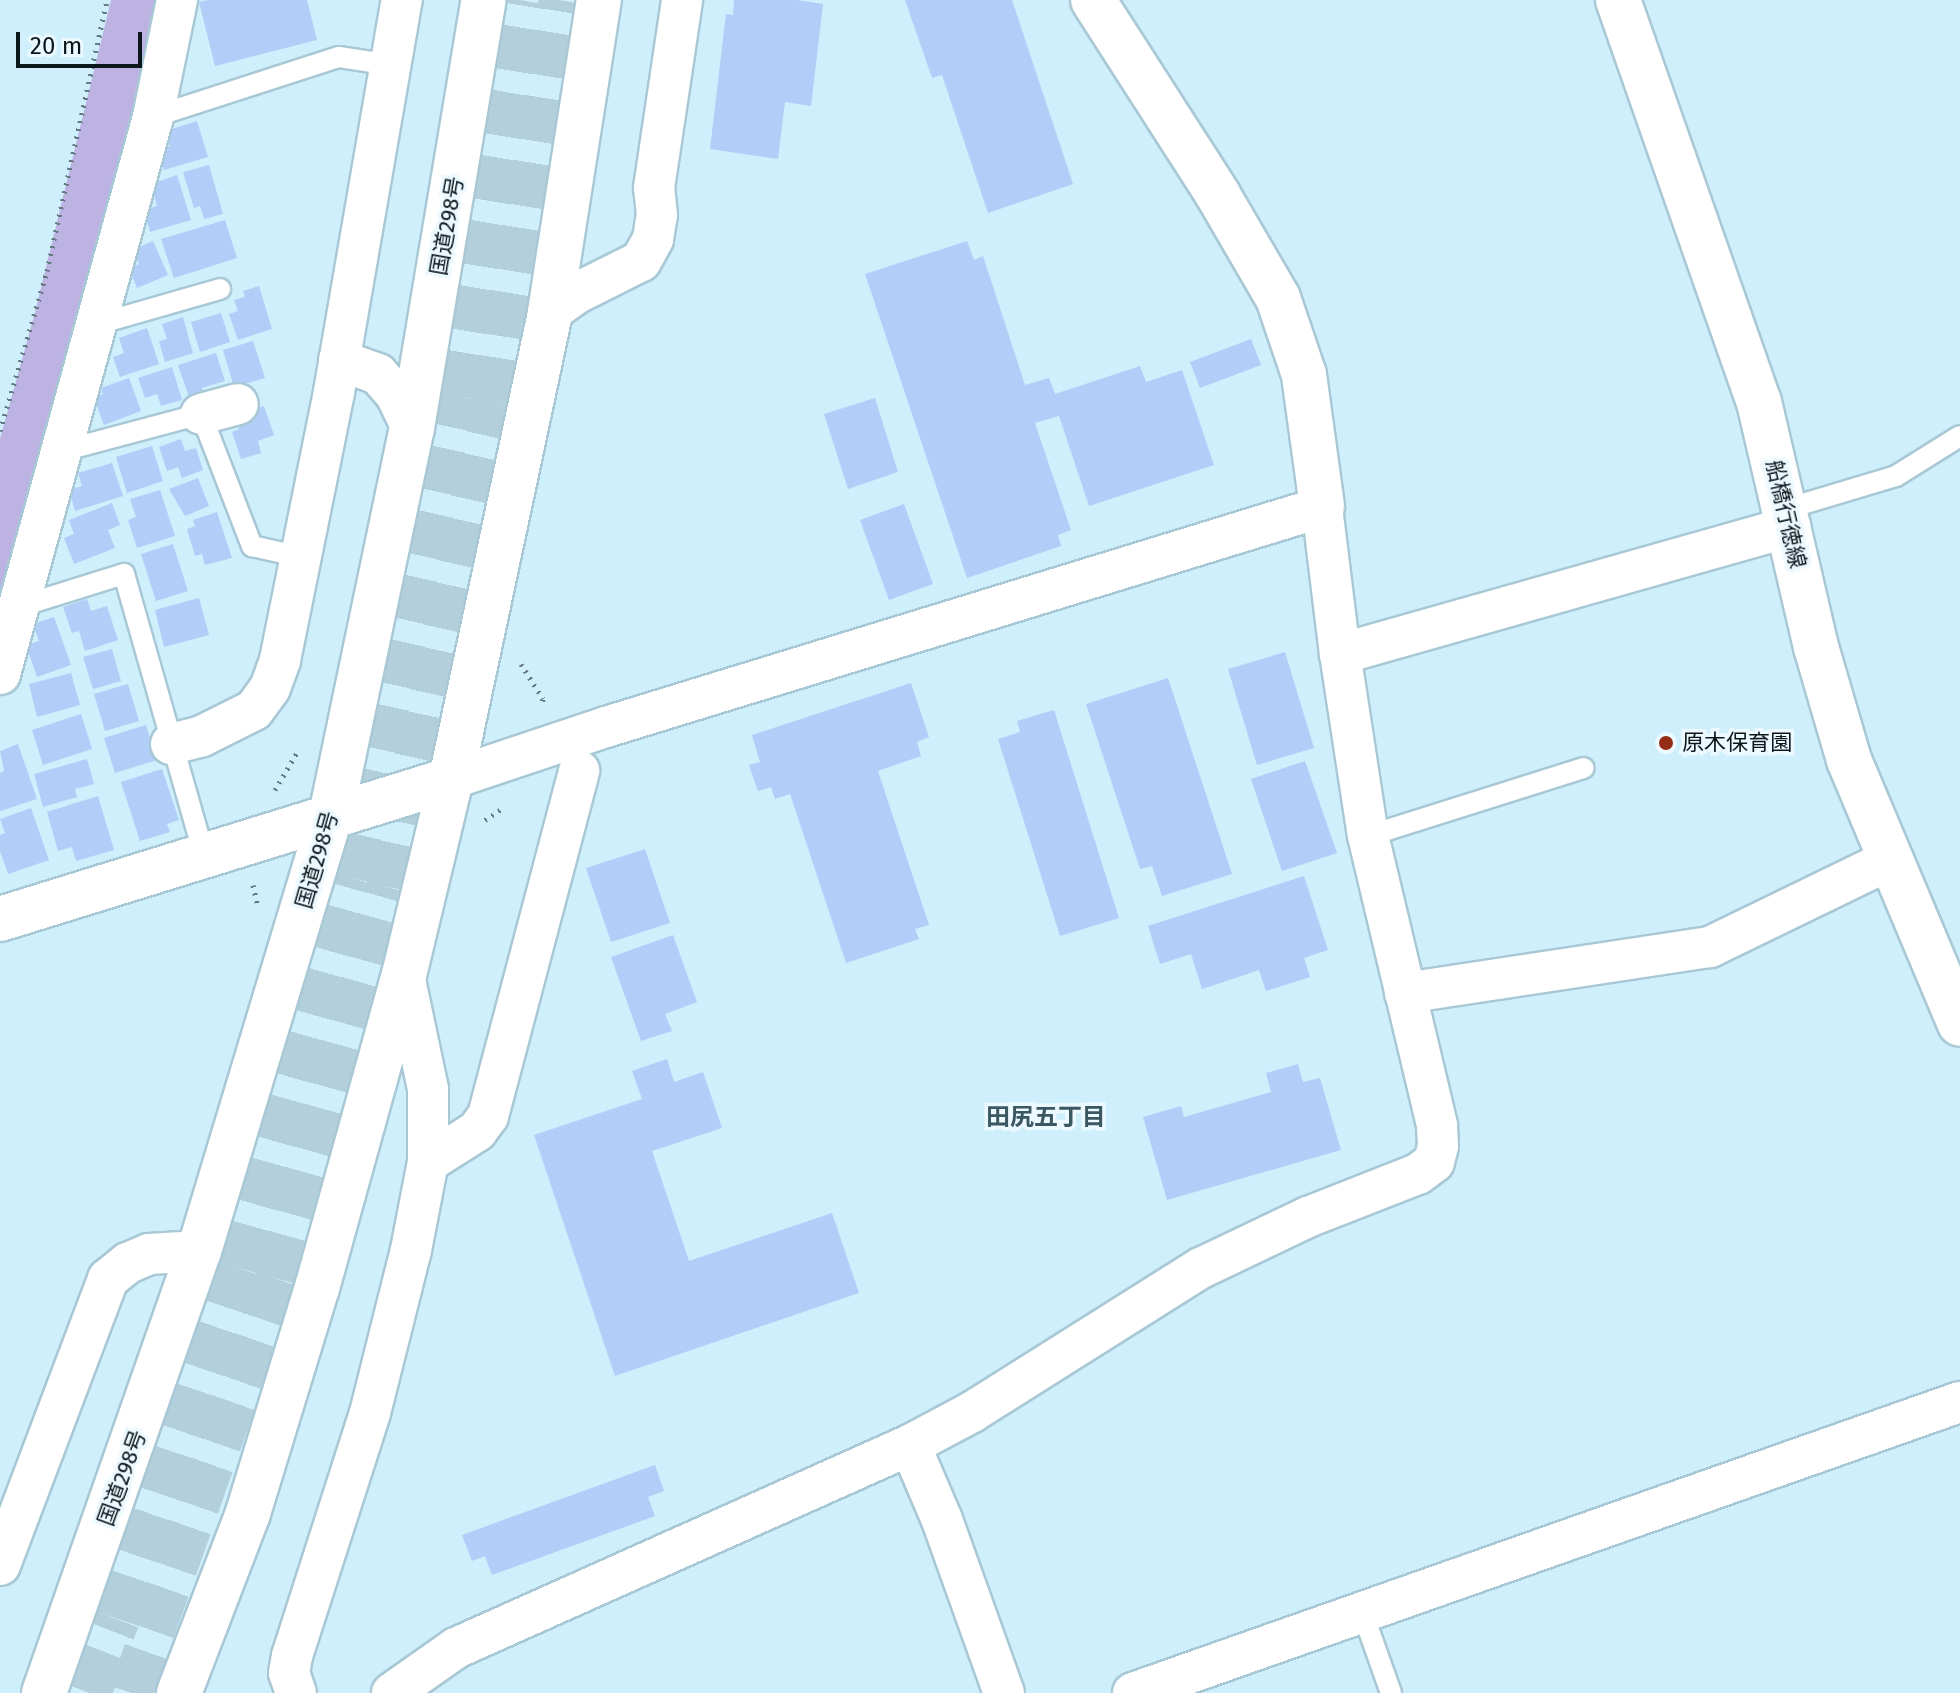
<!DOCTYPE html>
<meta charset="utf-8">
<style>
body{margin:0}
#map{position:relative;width:1960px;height:1693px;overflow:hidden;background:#cfeffd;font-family:"Fira Sans","Noto Sans JP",sans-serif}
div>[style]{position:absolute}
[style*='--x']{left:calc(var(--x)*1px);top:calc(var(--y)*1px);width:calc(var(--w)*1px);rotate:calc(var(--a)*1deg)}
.river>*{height:76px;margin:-38px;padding:0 38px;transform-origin:38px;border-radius:38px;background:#bcb3e3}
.building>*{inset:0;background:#b1cdf8}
.motorway-tunnel>*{height:44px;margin-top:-22px;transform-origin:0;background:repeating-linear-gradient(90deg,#b2cfdb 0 44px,transparent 0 66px)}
.path>*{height:5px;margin-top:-2.5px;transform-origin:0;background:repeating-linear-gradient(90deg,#657983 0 2px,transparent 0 8px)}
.roads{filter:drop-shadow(2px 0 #a9c8d5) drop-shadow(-2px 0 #a9c8d5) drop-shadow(0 2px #a9c8d5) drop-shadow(0 -2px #a9c8d5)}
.service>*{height:20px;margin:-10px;padding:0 10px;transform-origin:10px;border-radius:10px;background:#fff}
.minor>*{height:40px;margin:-20px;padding:0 20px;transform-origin:20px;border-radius:20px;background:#fff}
.tertiary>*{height:44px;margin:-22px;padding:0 22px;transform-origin:22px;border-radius:22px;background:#fff}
.secondary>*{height:44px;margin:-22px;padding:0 22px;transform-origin:22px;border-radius:22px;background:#fff}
.trunk>*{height:44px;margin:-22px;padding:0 22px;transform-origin:22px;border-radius:22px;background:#fff}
.dots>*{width:22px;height:22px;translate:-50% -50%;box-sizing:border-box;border:4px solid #ecf9fe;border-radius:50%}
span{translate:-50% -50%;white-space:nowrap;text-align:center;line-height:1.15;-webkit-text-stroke:7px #ecf9fe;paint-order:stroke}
.street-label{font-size:22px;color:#0c171c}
.poi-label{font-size:22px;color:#0c171c}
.left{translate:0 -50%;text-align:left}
.neighbourhood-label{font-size:24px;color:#3b5762;font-weight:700}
.scale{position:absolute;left:16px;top:32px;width:126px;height:36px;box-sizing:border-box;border:4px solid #0c171c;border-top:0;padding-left:10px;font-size:24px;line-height:28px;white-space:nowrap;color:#0c171c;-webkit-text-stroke:6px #ecf9fe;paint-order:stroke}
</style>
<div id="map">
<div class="river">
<div style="--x:0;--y:581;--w:262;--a:-74.5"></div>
<div style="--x:70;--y:329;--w:339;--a:-76.3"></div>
</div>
<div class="building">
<div style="clip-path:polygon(208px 0,307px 0,317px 40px,215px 66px,199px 2px)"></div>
<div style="clip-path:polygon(734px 0,797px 0,823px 4px,811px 106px,785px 102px,778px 159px,710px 149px,726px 14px,733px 15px)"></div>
<div style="clip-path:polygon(905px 0,1012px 0,1073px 184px,988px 213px,942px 75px,932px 78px)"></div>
<div style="clip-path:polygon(197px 121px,208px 157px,164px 170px,158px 150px,170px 146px,166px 131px)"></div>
<div style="clip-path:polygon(209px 165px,223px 214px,204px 219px,200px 206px,194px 208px,183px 172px)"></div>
<div style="clip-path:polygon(177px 175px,191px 220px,150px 232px,144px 210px,157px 206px,151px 184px)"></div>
<div style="clip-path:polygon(225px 220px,237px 258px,174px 278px,161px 239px)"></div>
<div style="clip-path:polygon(153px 241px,168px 275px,137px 288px,129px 268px,139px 264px,133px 250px)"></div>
<div style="clip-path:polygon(967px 241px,974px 260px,983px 256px,1025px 385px,1049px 378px,1055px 394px,1140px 366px,1146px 382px,1182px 370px,1214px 465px,1089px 506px,1059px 416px,1035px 423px,1071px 530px,1058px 535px,1061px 546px,967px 578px,865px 274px)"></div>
<div style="clip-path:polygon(259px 286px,272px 329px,238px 340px,229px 314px,238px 311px,234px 300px,245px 297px,243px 291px)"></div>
<div style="clip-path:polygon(221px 313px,230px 342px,200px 352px,191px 322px)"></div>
<div style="clip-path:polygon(183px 317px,193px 353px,165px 362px,159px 341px,167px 339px,162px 324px)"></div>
<div style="clip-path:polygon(147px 328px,159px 364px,120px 377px,113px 357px,124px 353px,119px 338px)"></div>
<div style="clip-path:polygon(1251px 339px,1261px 365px,1200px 388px,1190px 362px)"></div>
<div style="clip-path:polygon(253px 341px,265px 378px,234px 387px,223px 350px)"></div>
<div style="clip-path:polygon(216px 353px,225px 381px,202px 388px,204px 396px,190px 400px,178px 365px)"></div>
<div style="clip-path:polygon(172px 367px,182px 400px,161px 406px,157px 394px,145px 398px,138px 378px)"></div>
<div style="clip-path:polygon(129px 378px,141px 411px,104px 425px,94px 398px,103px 394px,101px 388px)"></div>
<div style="clip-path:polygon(875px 398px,898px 472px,848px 489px,824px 414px)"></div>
<div style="clip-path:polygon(264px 406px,274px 435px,258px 441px,261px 453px,241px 459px,232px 432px,239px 429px,234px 416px)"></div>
<div style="clip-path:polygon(181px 439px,185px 451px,196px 448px,203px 470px,182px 478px,178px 467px,167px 471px,159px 447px)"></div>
<div style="clip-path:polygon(152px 446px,163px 481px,127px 493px,116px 457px)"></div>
<div style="clip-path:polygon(112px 463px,123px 496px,75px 511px,69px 490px,82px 486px,78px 473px)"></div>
<div style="clip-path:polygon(198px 478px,209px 506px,185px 516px,169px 489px)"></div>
<div style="clip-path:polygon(160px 490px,175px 536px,137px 548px,128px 520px,136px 517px,130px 499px)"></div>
<div style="clip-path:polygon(112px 503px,120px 525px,108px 530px,115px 548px,74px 564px,64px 538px,74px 534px,69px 520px)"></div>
<div style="clip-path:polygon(904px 504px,933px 584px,889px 600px,860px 520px)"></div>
<div style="clip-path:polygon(217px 512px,232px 558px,205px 565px,202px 554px,195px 556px,187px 529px,195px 526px,193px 520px)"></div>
<div style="clip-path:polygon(173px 544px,188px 591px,156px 601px,141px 554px)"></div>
<div style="clip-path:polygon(199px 598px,209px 635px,164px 647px,155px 610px)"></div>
<div style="clip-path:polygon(87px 599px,91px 611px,107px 606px,118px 640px,85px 651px,79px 631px,72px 633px,63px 607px)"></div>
<div style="clip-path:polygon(54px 617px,71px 665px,37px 677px,26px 645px,39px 641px,33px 624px)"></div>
<div style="clip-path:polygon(112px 649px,121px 681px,93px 689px,83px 657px)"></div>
<div style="clip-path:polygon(1285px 652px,1314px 748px,1257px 765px,1228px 669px)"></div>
<div style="clip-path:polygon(71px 673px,80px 705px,37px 717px,29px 684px)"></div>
<div style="clip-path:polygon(1168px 678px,1232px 874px,1162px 896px,1152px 866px,1140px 869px,1086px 704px)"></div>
<div style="clip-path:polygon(911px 683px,929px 737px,917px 742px,921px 756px,878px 771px,929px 925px,915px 929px,919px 939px,846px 963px,790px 794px,775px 799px,771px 787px,758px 791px,749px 765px,760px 762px,752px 735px)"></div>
<div style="clip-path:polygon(128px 684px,139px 721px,105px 731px,94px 694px)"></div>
<div style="clip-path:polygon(1054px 710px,1119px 918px,1060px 936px,998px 739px,1020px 732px,1017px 721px)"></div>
<div style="clip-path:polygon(81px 714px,92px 749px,43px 765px,32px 730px)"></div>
<div style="clip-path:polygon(146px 725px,157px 760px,115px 773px,104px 738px)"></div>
<div style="clip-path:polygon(18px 744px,37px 799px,0 811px,0 773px,4px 771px,0 751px)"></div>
<div style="clip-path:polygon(87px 759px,94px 784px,75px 789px,77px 797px,43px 807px,34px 774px)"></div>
<div style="clip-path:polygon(1305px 761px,1337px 853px,1282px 871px,1251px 779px)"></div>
<div style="clip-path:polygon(162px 769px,179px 820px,167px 824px,170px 832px,140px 841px,121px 782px)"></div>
<div style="clip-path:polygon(98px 796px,114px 850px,76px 861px,72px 847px,58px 851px,47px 812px)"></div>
<div style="clip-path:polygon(31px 808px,49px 860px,8px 874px,0 851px,0 835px,5px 833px,0 819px)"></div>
<div style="clip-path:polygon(645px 849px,670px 923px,611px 942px,586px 868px)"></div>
<div style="clip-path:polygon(1304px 876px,1328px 950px,1304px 958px,1310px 977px,1266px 991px,1259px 970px,1202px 989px,1191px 954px,1160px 964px,1148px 926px)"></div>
<div style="clip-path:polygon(673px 935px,697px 1002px,665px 1014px,672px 1031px,641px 1041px,611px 957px)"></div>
<div style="clip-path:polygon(667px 1059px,674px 1082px,703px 1072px,722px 1128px,652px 1151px,689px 1261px,832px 1213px,859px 1293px,615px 1376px,534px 1135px,642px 1099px,632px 1071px)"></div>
<div style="clip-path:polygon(1298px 1064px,1303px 1082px,1320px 1078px,1341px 1150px,1167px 1200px,1143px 1117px,1181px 1106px,1184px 1117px,1271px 1092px,1266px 1073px)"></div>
<div style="clip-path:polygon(655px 1465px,664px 1491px,648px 1497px,655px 1516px,492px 1575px,485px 1556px,472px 1561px,462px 1535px)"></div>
</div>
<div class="motorway-tunnel">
<div style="--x:89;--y:1693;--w:79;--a:-68.6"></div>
<div style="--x:118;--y:1619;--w:371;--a:-71.1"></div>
<div style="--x:238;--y:1268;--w:406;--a:-74"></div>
<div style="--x:350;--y:878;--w:494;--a:-77.6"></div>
<div style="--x:456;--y:396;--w:401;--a:-80.5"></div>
<div style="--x:131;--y:1693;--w:439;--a:-70.5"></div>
<div style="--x:278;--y:1279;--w:407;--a:-74.3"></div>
<div style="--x:388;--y:887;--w:497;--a:-77.6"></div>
<div style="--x:495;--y:402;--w:407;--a:-80.7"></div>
</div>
<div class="path">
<div style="--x:0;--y:431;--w:167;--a:-73.6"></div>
<div style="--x:47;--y:271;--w:278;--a:-77.5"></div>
<div style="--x:521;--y:664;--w:41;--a:57.8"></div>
<div style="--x:543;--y:699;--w:5;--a:101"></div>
<div style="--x:275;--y:790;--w:45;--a:-59.5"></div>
<div style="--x:485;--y:820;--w:22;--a:-34"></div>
<div style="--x:253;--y:885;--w:22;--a:77"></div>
</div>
<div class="roads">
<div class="service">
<div style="--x:153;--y:117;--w:195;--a:-17.9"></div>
<div style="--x:339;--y:57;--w:54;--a:8.6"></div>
<div style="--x:98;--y:324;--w:127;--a:-16"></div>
<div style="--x:62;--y:451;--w:144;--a:-14.9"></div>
<div style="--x:201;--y:414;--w:142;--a:68.9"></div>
<div style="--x:252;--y:546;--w:50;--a:12.7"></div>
<div style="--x:1786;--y:509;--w:115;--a:-16.7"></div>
<div style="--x:1896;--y:476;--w:75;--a:-32"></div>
<div style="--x:18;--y:607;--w:111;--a:-17.3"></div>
<div style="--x:124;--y:574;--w:291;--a:74.1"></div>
<div style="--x:1368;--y:836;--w:226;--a:-17.5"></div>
<div style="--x:1362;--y:1611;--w:87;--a:70.5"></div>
</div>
<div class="minor">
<div style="--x:550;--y:312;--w:35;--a:-35"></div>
<div style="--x:579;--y:292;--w:69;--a:-26.6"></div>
<div style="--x:641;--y:261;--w:25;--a:-61"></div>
<div style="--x:653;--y:239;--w:24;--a:-81"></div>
<div style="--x:657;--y:215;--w:27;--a:-96"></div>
<div style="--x:654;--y:188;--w:190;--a:-81.5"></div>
<div style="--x:339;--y:360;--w:41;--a:19.7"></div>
<div style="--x:378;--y:374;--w:28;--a:49"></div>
<div style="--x:396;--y:395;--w:37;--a:64"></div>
<div style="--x:201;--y:414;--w:38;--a:-15"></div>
<div style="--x:1340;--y:654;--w:468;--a:-15.8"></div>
<div style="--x:0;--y:674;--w:578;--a:-74.64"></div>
<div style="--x:153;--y:117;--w:119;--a:-78.4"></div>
<div style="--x:171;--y:744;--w:32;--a:-14"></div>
<div style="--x:202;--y:736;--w:58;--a:-26.6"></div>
<div style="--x:254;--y:710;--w:27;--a:-54"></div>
<div style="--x:270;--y:688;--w:30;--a:-70"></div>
<div style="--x:280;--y:660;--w:273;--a:-78.6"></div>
<div style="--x:334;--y:392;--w:398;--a:-80.2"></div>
<div style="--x:1405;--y:993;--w:308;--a:-8.6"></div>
<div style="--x:1710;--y:947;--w:201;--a:-25.9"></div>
<div style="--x:428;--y:1162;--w:58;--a:-32.3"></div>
<div style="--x:477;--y:1131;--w:19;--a:-54"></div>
<div style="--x:488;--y:1116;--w:357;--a:-75.2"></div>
<div style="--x:910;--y:1445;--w:82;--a:66.9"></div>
<div style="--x:942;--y:1520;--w:184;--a:70.3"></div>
<div style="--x:0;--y:1565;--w:306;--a:-69.3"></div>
<div style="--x:108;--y:1279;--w:26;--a:-39"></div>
<div style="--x:128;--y:1263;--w:23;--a:-23"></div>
<div style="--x:149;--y:1254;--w:50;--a:-3.4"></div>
<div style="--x:296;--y:1693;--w:21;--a:-109"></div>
<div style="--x:289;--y:1673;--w:17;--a:-80"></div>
<div style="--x:292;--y:1656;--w:255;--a:-72.2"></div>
<div style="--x:370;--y:1413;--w:168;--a:-75.9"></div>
<div style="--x:411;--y:1250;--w:90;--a:-79.1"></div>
<div style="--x:428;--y:1162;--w:73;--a:-90"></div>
<div style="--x:428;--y:1089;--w:116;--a:-101.9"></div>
<div style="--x:392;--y:1693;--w:78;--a:-35.1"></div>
<div style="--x:456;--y:1648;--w:497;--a:-24.1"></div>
<div style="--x:910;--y:1445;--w:70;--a:-28"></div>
<div style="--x:972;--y:1412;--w:271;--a:-32.2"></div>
<div style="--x:1201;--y:1268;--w:119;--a:-25.5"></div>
<div style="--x:1308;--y:1217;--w:118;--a:-21.4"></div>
<div style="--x:1418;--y:1174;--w:20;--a:-37"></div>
<div style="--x:1434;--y:1162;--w:16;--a:-76"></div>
<div style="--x:1438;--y:1146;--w:21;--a:-93"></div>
<div style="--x:1437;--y:1125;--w:297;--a:-103.4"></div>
<div style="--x:1368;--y:836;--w:184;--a:-98.7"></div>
<div style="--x:1340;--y:654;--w:148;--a:-97"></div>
<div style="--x:1322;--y:507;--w:749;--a:162.92"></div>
<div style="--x:606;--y:727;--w:163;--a:161.5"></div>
<div style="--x:1133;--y:1693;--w:877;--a:-19.39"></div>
</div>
<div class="tertiary">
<div style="--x:1093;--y:0;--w:232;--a:57.3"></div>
<div style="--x:1218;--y:195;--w:119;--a:59.8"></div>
<div style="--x:1278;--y:298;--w:81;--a:71.3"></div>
<div style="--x:1304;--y:375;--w:133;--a:82.2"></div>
<div style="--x:0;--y:919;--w:472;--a:-17.2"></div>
</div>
<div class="secondary">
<div style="--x:1618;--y:0;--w:426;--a:70.7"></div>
<div style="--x:1759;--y:402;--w:252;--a:76.9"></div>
<div style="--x:1816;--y:647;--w:118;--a:73.7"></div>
<div style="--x:1849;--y:760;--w:286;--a:67.2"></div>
</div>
<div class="trunk">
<div style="--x:44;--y:1693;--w:468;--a:-70.7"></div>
<div style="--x:199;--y:1251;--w:456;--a:-73.2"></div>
<div style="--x:331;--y:815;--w:395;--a:-78.2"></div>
<div style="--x:412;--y:428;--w:434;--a:-80.5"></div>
<div style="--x:179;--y:1693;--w:193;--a:-69"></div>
<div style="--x:248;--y:1513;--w:235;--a:-73"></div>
<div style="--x:317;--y:1288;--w:325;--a:-74.5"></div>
<div style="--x:404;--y:975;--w:202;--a:-76.5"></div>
<div style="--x:451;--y:779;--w:477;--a:-78"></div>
<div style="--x:550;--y:312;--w:316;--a:-81.1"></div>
</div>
</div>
<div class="dots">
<div style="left:1666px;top:743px;background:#952c16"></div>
</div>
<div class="street-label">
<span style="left:447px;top:226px;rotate:-80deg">国道298号</span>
<span style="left:1786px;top:514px;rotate:77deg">船橋行徳線</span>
<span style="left:317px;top:860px;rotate:-74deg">国道298号</span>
<span style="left:122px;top:1478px;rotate:-70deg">国道298号</span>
</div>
<div class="poi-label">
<span class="left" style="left:1682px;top:743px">原木保育園</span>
</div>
<div class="neighbourhood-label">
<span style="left:1046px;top:1118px">田尻五丁目</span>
</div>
<div class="scale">20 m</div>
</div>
